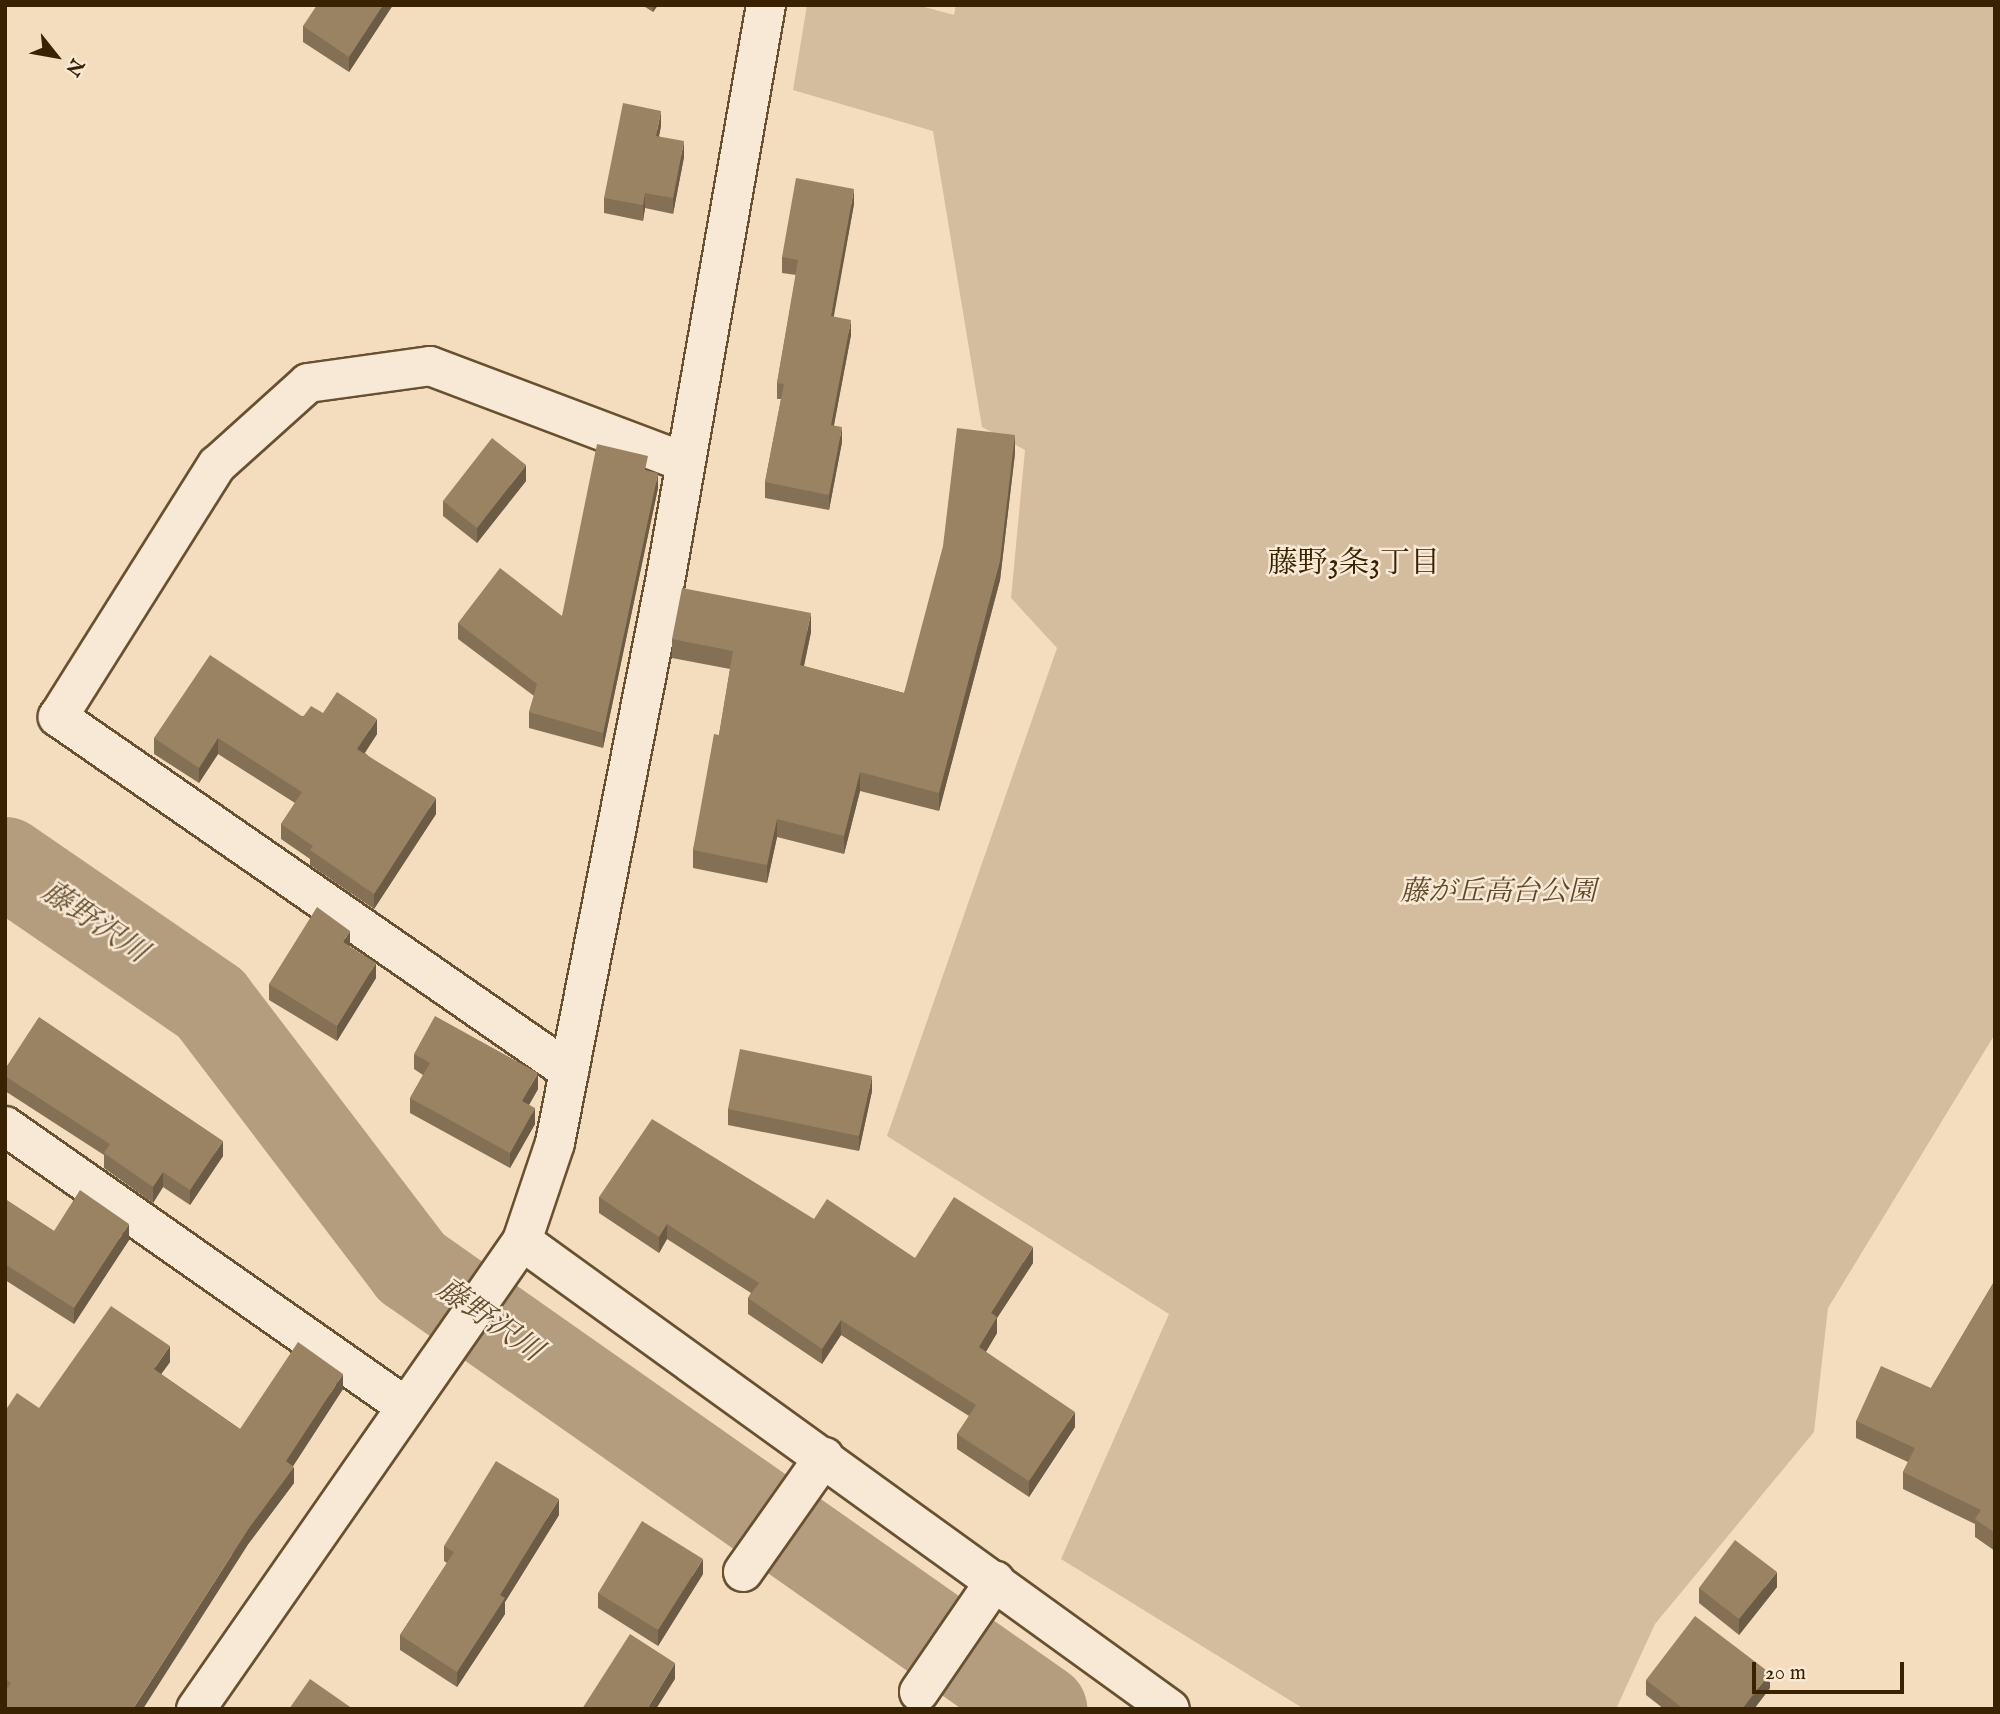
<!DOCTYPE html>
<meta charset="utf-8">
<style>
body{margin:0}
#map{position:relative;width:2000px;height:1714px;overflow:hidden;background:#f3ddbe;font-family:"IM FELL English","Noto Serif JP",serif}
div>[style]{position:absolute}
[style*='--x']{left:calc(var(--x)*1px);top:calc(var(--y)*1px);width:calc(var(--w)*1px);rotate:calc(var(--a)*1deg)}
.green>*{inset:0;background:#d3bd9e}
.river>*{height:91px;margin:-45.5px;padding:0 45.5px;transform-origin:45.5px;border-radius:45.5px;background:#b49d7e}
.roads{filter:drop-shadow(2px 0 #685130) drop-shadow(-2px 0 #685130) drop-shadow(0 2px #685130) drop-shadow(0 -2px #685130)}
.street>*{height:38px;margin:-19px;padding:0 19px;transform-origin:19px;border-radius:19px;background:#f7e9d5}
.wall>*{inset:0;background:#847155}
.shaded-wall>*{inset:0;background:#6c5c45}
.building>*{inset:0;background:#9a8363}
span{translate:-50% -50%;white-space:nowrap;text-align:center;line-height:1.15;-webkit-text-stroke:5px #f7e9d5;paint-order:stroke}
.park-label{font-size:28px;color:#604928;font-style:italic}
.neighbourhood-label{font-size:30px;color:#392201}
.water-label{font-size:30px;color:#644d2d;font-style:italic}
.frame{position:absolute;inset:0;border:7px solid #392201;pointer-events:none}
.north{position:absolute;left:21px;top:21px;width:70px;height:70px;-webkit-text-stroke:5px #f7e9d5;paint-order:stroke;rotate:121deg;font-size:19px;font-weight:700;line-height:28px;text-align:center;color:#392201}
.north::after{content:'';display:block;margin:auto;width:24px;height:32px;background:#392201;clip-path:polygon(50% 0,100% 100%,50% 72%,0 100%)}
.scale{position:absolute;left:1752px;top:1662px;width:152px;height:32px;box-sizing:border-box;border:4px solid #392201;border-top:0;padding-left:9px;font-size:21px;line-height:24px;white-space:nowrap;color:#392201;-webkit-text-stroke:5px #f7e9d5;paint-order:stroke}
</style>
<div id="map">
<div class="green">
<div style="clip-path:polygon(807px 5px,917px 5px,954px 15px,956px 5px,1995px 5px,1995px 1034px,1828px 1308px,1814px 1432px,1655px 1624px,1616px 1709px,1304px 1709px,1061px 1559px,1169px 1314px,887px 1136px,1057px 648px,1011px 598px,1025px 450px,982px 427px,933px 131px,793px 90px)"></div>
</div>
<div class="river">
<div style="--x:5;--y:862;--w:249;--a:34.5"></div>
<div style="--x:210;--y:1003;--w:332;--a:52.7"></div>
<div style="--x:411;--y:1267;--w:770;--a:35.05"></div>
</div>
<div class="roads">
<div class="street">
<div style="--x:569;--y:1071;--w:622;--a:-145.29"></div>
<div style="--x:58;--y:717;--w:298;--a:-57.8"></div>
<div style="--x:217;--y:465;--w:122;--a:-42"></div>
<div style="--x:308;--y:383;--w:123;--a:-7.9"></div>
<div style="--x:430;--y:366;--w:272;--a:20.7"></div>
<div style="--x:5;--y:1126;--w:488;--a:35"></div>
<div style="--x:522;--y:1241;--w:799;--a:35.84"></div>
<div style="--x:743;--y:1572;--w:141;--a:-54.8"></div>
<div style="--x:919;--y:1692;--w:135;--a:-55.6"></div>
<div style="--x:196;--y:1709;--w:570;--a:-55.14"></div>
<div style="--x:522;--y:1241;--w:103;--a:-71.4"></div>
<div style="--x:555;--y:1143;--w:578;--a:-78.92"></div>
<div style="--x:666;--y:576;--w:580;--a:-80.07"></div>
</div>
</div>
<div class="wall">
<div style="clip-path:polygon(393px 5px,349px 72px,303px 42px,303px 26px)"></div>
<div style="clip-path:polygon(642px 5px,658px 5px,653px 12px)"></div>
<div style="clip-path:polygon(661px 126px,659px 136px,684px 157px,673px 214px,645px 208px,643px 221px,604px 213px,604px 198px)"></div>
<div style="clip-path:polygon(854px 204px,833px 317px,851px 335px,834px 425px,842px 442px,829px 510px,765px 498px,765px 482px,781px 399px,777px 399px,777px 383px,796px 275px,782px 273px,782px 257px)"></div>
<div style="clip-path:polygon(1015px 453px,1000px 580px,939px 811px,860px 791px,844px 854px,777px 837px,767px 883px,693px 868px,693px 850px,719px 735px,730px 669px,672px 658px,672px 639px,811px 632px,804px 666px,904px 693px)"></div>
<div style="clip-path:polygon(648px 470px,658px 488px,603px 748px,529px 728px,529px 712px,534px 696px,458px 639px,458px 623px,562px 616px)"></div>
<div style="clip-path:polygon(526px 481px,477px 543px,443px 516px,443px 501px)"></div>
<div style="clip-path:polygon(323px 713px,377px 734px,365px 753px,436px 814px,374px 909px,310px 865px,310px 859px,281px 839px,281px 824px,295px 803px,218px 754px,199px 783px,154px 754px,154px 738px)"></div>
<div style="clip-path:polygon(350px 947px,376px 978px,337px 1041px,269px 1000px,269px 984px)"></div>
<div style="clip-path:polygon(414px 1054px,538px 1089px,529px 1105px,535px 1124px,510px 1168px,410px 1113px,410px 1098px,423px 1075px,414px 1069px)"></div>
<div style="clip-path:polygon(5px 1069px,223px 1156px,190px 1205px,163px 1187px,153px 1203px,104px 1168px,104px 1155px,5px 1091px)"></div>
<div style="clip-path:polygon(872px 1091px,859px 1151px,728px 1125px,728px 1109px)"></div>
<div style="clip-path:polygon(599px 1197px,814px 1219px,915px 1258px,1033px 1263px,997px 1318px,997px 1333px,986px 1352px,1075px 1427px,1029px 1497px,957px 1449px,957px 1434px,969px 1416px,841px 1335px,822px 1364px,748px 1314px,748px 1298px,751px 1293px,667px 1239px,659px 1253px,599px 1213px)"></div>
<div style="clip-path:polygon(5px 1199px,54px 1231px,129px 1240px,74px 1324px,5px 1280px)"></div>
<div style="clip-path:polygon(1995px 1280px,1995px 1551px,1975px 1537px,1975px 1524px,1903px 1489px,1903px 1472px,1908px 1462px,1856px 1438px,1856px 1421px,1931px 1388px)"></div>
<div style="clip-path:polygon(170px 1362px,161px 1374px,240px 1429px,343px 1389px,293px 1466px,294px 1483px,249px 1543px,5px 1709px,5px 1411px,39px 1408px)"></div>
<div style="clip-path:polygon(559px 1515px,505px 1602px,505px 1614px,457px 1687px,400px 1650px,400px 1635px,447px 1563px,444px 1561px,444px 1546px)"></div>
<div style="clip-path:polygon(703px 1574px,658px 1646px,598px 1608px,598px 1593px)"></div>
<div style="clip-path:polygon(1777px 1587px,1739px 1635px,1699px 1603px,1699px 1588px)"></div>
<div style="clip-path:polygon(1646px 1680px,1770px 1688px,1754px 1709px,1664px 1709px,1646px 1695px)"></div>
</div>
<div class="shaded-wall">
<div style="clip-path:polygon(383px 5px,393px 5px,349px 72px,349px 57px)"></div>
<div style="clip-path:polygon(653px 5px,658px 5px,653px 12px)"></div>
<div style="clip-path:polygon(661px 111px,661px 126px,656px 151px,656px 136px)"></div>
<div style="clip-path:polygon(684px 141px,684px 157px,673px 214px,673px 198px)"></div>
<div style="clip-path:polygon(854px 189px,854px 204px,831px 332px,831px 316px)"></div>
<div style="clip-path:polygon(645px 193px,645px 208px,643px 221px,643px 205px)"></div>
<div style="clip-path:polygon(851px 320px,851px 335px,831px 440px,831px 425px)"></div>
<div style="clip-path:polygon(842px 427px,842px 442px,829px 510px,829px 495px)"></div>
<div style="clip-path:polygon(1015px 435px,1015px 453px,1000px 580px,939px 811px,939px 793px)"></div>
<div style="clip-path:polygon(526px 465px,526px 481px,477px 543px,477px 528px)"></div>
<div style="clip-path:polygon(658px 473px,658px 488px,603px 748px,603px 733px)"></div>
<div style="clip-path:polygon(811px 613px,811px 632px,800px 684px,800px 665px)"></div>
<div style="clip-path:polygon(377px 719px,377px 734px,357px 764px,357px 749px)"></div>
<div style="clip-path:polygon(218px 738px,218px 754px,199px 783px,199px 768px)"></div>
<div style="clip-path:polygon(860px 772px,860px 791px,844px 854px,844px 836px)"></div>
<div style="clip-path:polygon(436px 798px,436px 814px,374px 909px,374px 894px)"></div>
<div style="clip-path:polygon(777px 819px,777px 837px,767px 883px,767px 865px)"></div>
<div style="clip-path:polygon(350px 931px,350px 946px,343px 958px,343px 942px)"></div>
<div style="clip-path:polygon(376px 963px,376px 978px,337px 1041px,337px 1026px)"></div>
<div style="clip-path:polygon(538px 1073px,538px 1089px,522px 1117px,522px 1101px)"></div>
<div style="clip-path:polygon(872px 1076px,872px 1091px,859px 1151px,859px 1136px)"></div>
<div style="clip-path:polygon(535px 1108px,535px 1124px,510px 1168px,510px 1153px)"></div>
<div style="clip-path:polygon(223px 1141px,223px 1156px,190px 1205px,190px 1190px)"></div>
<div style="clip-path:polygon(163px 1172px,163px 1187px,153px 1203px,153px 1187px)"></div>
<div style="clip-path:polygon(129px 1224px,129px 1240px,74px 1324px,74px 1308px)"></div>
<div style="clip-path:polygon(667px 1224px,667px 1239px,659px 1253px,659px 1237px)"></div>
<div style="clip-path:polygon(1033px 1247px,1033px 1263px,997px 1318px,997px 1333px,979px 1363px,979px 1347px,991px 1313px)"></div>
<div style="clip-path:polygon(841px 1320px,841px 1335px,822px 1364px,822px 1349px)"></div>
<div style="clip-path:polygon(170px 1346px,170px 1362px,154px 1384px,154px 1369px)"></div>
<div style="clip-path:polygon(343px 1374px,343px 1389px,286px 1477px,286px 1461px)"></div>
<div style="clip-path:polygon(1075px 1412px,1075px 1427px,1029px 1497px,1029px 1481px)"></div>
<div style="clip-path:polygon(294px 1467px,294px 1483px,249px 1543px,143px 1709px,133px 1709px,249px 1528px)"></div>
<div style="clip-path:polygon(559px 1499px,559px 1515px,505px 1602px,505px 1614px,457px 1687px,457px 1672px,500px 1595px)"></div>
<div style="clip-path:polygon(703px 1559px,703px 1574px,658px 1646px,658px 1630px)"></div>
<div style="clip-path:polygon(1777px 1572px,1777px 1587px,1739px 1635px,1739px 1619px)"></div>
<div style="clip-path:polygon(675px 1663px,675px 1679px,656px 1709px,647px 1709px)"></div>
<div style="clip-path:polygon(1770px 1673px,1770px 1688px,1754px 1709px,1742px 1709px)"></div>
</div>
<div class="building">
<div style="clip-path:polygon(317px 5px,383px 5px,349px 57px,303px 26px)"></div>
<div style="clip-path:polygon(623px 103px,661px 111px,656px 136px,684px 141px,673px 198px,645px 193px,643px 205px,604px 198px)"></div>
<div style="clip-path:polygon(796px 178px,854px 189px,831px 316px,851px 320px,831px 425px,842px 427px,829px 495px,765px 482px,784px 384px,777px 383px,798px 260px,782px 257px)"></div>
<div style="clip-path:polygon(957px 428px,1015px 435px,1000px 561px,939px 793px,860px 772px,844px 836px,777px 819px,767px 865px,693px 850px,714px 734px,719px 735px,733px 651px,672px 639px,682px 588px,811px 613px,800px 665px,904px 693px,943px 546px)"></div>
<div style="clip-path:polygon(492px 438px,526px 465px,477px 528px,443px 501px)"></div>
<div style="clip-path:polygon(597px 444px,648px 456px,645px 470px,658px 473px,603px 733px,529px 712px,537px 684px,458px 623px,500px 568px,562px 616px)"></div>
<div style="clip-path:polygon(210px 655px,303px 717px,311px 706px,323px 713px,337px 692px,377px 719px,357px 749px,436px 798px,374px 894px,310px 850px,313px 846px,281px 824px,302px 792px,218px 738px,199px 768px,154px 738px)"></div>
<div style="clip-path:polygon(317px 907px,350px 931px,343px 942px,376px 963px,337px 1026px,269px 984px)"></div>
<div style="clip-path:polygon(435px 1016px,538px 1073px,522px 1101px,535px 1108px,510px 1153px,410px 1098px,430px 1063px,414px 1054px)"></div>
<div style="clip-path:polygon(39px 1017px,223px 1141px,190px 1190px,163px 1172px,153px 1187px,104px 1153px,110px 1144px,5px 1076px,5px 1069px)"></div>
<div style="clip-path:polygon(740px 1049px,872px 1076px,859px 1136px,728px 1109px)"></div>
<div style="clip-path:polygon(652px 1119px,814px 1219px,827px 1199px,915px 1258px,954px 1197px,1033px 1247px,991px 1313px,997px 1317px,979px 1347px,1075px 1412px,1029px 1481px,957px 1434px,976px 1405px,841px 1320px,822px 1349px,748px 1298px,759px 1283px,667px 1224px,659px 1237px,599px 1197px)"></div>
<div style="clip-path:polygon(80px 1190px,129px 1224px,74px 1308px,5px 1264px,5px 1199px,54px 1231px)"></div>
<div style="clip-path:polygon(1995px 1280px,1995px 1533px,1975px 1519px,1981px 1510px,1903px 1472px,1915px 1448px,1856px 1421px,1881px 1366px,1931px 1388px)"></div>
<div style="clip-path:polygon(111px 1306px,170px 1346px,154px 1369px,240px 1429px,298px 1342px,343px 1374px,286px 1461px,294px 1467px,249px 1528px,133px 1709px,5px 1709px,5px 1692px,11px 1683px,5px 1679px,5px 1411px,17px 1393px,39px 1408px)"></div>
<div style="clip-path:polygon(496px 1461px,559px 1499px,500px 1595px,505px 1598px,457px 1672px,400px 1635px,454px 1552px,444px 1546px)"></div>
<div style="clip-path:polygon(642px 1521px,703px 1559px,658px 1630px,598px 1593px)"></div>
<div style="clip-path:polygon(1735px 1540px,1777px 1572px,1739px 1619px,1699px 1588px)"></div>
<div style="clip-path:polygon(1695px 1616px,1770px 1673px,1742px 1709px,1684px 1709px,1646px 1680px)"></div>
<div style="clip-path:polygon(630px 1634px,675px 1663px,647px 1709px,582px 1709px)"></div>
<div style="clip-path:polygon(310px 1679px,353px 1709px,289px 1709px)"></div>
</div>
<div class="park-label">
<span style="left:1498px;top:893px">藤が丘高台公園</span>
</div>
<div class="neighbourhood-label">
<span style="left:1354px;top:564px">藤野3条3丁目</span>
</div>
<div class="water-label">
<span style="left:94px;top:923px;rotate:34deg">藤野沢川</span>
<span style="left:489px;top:1321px;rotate:35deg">藤野沢川</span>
</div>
<div class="frame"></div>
<div class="north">N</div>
<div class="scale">20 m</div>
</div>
